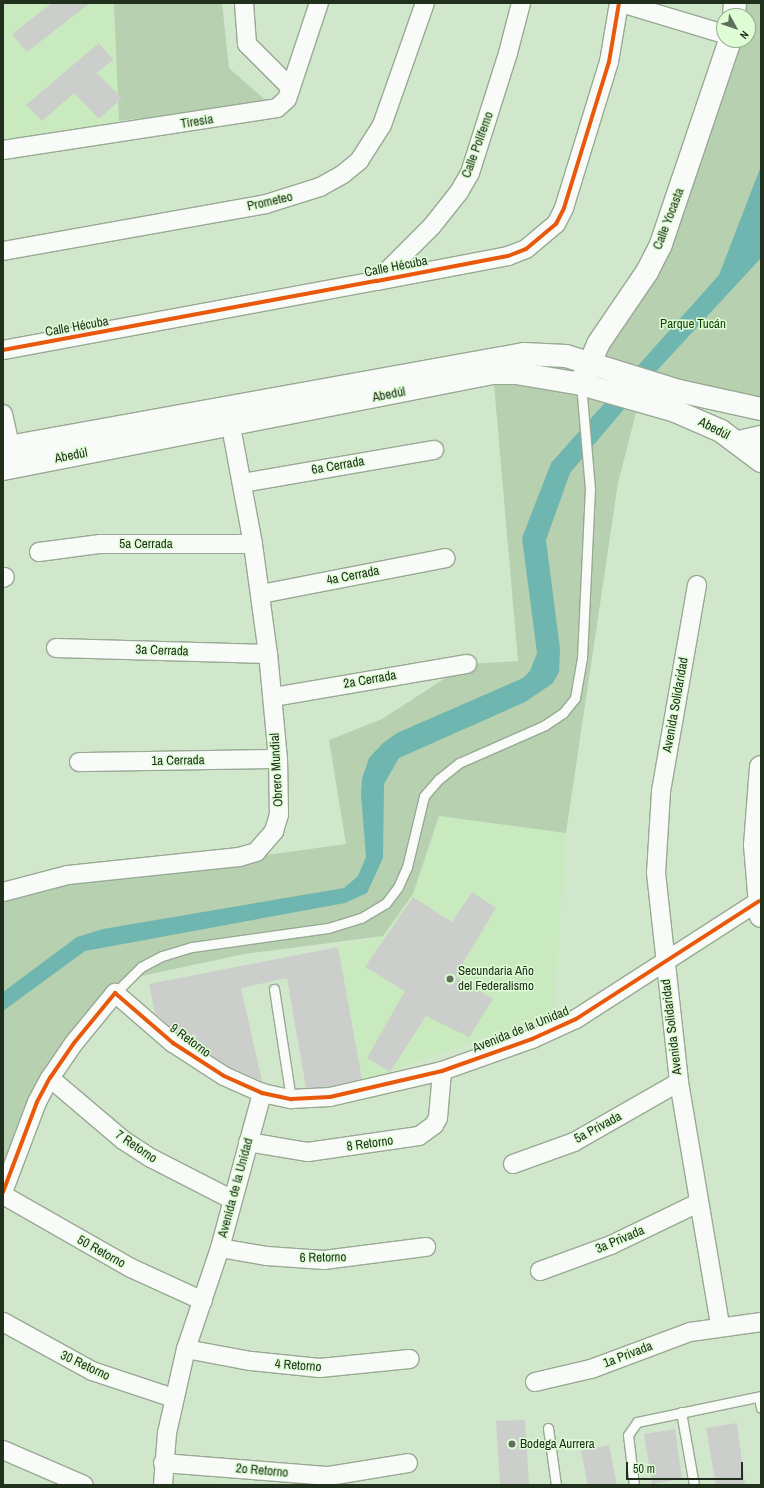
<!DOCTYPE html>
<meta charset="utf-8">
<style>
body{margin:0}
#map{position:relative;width:764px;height:1488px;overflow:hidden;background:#d1e7cb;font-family:"Archivo Narrow",sans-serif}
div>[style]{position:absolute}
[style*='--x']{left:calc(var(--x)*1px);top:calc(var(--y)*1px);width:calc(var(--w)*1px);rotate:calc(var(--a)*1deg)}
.built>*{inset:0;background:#c8eabe}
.green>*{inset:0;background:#b7d0b0}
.water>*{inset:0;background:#70b6b0}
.building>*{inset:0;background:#cccecb}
.roads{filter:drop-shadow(1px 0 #98a994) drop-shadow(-1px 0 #98a994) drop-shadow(0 1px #98a994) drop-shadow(0 -1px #98a994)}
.service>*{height:9px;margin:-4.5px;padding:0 4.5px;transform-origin:4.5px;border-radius:4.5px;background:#f8fbf7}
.minor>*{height:18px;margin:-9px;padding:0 9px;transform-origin:9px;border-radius:9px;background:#f8fbf7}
.tertiary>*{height:22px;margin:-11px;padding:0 11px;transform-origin:11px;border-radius:11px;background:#f8fbf7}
.cycleway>*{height:4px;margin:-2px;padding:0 2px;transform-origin:2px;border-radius:2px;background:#e8590c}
.dots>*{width:11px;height:11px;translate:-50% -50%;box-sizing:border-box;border:2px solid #defdd5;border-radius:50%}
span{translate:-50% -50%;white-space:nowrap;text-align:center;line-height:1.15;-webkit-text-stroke:3px #defdd5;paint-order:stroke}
.street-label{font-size:13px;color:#21301d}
.park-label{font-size:13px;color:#143c05}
.poi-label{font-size:13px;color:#21301d}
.left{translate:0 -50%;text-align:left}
.frame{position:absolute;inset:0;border:4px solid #21301d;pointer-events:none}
.north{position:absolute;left:716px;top:8px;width:40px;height:40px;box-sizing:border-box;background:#defdd5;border:1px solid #92ab8b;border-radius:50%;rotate:130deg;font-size:11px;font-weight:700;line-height:16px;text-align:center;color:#21301d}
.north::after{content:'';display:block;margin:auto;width:14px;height:18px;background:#5f705a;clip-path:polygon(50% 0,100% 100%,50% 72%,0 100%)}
.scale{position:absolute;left:626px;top:1462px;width:117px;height:18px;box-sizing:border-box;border:2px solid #21301d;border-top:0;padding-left:5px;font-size:12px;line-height:14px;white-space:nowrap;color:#21301d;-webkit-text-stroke:3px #defdd5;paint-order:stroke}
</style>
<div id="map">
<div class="built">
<div style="clip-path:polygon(3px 3px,114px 3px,119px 121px,5px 139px)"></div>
<div style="clip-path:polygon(439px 816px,566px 833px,554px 1010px,517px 1027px,411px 1062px,391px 1073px,363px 1083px,338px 947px,383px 936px,413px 894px)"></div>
<div style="clip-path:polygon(167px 1480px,242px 1485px,167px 1485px)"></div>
</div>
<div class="green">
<div style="clip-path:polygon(114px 3px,222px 3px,229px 68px,269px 103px,119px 121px)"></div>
<div style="clip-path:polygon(735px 3px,761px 3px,761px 409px,607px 360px,598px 344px,631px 296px,730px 40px,748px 40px,748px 16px,734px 16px)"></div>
<div style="clip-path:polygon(493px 373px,639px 401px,618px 483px,566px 833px,439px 816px,413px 894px,383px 936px,244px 954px,128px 979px,74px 1043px,3px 1192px,3px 892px,346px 844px,329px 740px,382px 719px,467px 664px,518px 661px)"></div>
</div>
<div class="water">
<div style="clip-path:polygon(761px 166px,761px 258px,651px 377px,570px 473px,546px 540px,560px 649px,559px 672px,553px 683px,525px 702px,399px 758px,384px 784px,383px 858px,367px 893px,345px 903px,85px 951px,3px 1011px,3px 992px,77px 937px,103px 929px,344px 888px,358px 876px,366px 857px,361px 794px,362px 779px,369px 758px,383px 743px,397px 733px,523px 678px,530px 671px,537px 653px,522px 538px,551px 463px,719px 275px)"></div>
</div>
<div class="building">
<div style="clip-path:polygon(52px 3px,90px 3px,27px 52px,12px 34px)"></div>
<div style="clip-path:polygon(99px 43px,113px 60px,97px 73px,122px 98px,99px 119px,74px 93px,42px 121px,26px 105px)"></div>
<div style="clip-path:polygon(472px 892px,496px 908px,455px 976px,493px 999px,469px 1037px,426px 1016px,390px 1072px,367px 1058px,405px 991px,365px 967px,413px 897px,452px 922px)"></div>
<div style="clip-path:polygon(338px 947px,362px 1079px,329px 1087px,306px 1088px,287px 978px,241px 988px,262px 1081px,229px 1067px,179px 1035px,155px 1013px,149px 984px)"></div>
<div style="clip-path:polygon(525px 1420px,529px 1485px,500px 1485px,496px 1421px)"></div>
<div style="clip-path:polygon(737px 1423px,745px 1484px,716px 1485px,706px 1428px)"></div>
<div style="clip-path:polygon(675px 1429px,682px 1479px,652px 1484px,644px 1434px)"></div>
<div style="clip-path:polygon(609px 1445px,617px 1485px,588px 1485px,581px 1451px)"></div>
</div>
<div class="roads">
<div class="service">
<div style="--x:274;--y:989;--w:111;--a:81.2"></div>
<div style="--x:115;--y:993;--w:37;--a:-45"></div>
<div style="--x:141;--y:967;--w:24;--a:-28"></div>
<div style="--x:162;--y:956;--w:31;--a:-17"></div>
<div style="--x:192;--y:947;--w:137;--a:-8"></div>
<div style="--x:328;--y:928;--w:34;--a:-17"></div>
<div style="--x:361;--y:918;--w:29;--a:-31"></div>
<div style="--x:386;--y:903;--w:20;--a:-53"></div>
<div style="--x:398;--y:887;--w:22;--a:-66"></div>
<div style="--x:407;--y:867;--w:73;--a:-76.5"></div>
<div style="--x:424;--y:796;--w:23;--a:-49"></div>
<div style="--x:439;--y:779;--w:26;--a:-39"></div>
<div style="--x:459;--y:763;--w:94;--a:-23.8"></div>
<div style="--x:545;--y:725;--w:22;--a:-34"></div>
<div style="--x:563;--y:713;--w:19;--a:-51"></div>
<div style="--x:575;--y:698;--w:41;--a:-80.1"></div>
<div style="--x:582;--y:658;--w:169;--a:-87.3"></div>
<div style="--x:590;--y:489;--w:105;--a:-94.9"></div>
<div style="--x:759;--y:1397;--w:11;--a:80"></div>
<div style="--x:681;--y:1412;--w:74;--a:79.9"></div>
<div style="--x:548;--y:1428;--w:58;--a:82"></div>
<div style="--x:634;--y:1485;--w:50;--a:-96.8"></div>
<div style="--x:628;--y:1435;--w:16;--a:-55"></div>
<div style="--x:637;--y:1422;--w:127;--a:-11.8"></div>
</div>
<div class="minor">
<div style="--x:244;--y:3;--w:41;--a:85.8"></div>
<div style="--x:247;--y:44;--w:62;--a:45"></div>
<div style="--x:621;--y:3;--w:108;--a:16.8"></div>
<div style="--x:3;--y:150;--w:277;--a:-8.7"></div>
<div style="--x:277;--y:108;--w:13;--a:-42"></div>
<div style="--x:287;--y:99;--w:101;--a:-71.6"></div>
<div style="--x:3;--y:251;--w:267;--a:-10.1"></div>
<div style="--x:266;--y:204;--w:57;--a:-17.5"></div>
<div style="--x:320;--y:187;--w:26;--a:-29"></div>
<div style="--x:343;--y:174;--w:21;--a:-39"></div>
<div style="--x:359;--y:161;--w:43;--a:-57.4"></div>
<div style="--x:382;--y:125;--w:129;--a:-70.6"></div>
<div style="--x:377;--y:281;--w:78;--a:-45"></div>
<div style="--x:432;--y:226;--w:43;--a:-51.5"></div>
<div style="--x:459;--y:192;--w:22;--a:-60"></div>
<div style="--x:470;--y:173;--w:126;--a:-72.4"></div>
<div style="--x:508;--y:53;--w:52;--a:-75.4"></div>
<div style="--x:3;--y:350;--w:380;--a:-10.5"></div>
<div style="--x:377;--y:281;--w:133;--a:-10.8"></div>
<div style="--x:508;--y:256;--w:19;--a:-21"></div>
<div style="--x:526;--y:249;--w:39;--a:-40"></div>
<div style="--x:556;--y:224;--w:18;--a:-63"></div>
<div style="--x:564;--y:208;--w:153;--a:-72.9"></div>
<div style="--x:609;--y:62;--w:60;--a:-80.4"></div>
<div style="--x:3;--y:414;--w:46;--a:77.5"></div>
<div style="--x:242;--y:483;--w:195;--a:-9.8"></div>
<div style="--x:39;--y:552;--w:62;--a:-7.5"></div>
<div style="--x:100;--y:544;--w:153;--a:0"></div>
<div style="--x:3;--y:578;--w:2;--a:-27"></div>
<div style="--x:697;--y:585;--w:210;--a:99.9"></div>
<div style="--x:661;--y:792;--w:81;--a:93.5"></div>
<div style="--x:656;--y:873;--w:210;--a:83.7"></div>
<div style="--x:679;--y:1082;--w:246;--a:80.4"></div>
<div style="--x:261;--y:594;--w:188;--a:-11"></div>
<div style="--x:56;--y:648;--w:212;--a:1.6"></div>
<div style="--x:273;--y:697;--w:197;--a:-9.7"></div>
<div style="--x:79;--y:762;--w:199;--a:-0.9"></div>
<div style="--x:3;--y:892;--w:67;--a:-14.7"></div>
<div style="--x:68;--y:875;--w:172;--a:-6"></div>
<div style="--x:239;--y:857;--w:18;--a:-16"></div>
<div style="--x:256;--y:852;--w:28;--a:-49"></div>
<div style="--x:274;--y:831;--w:17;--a:-73"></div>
<div style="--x:279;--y:815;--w:56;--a:-91"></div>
<div style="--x:278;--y:759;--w:105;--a:-95.4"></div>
<div style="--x:268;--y:654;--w:111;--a:-97.8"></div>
<div style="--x:253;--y:544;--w:120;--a:-100.6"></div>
<div style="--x:50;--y:1078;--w:96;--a:40.3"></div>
<div style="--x:123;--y:1140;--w:33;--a:33"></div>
<div style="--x:151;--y:1158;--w:92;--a:27.1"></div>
<div style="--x:248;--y:1142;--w:61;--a:9.5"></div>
<div style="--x:308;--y:1152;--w:112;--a:-8.2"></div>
<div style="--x:419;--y:1136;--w:19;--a:-36"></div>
<div style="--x:434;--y:1125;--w:8;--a:-60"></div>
<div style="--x:438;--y:1118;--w:47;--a:-85.1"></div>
<div style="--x:513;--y:1164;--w:65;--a:-19.8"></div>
<div style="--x:574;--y:1142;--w:121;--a:-29.7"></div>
<div style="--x:3;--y:1192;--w:96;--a:-69.3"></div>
<div style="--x:37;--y:1102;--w:27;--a:-62"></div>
<div style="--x:50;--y:1078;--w:42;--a:-55.6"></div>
<div style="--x:74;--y:1043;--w:65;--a:-50.6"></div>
<div style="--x:115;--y:993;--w:77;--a:40.8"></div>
<div style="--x:173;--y:1043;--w:61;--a:32.9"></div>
<div style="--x:224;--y:1076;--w:42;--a:24.1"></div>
<div style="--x:262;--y:1093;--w:30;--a:12"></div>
<div style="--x:291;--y:1099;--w:39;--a:-3"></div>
<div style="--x:330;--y:1097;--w:115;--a:-13.1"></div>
<div style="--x:442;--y:1071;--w:96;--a:-19.6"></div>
<div style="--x:532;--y:1039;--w:48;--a:-24.4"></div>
<div style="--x:576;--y:1019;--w:218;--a:-32.8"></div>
<div style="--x:3;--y:1195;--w:147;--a:29.7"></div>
<div style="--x:131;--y:1268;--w:79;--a:24.6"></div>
<div style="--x:220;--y:1248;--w:48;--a:9.7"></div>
<div style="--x:267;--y:1256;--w:57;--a:4"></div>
<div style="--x:324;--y:1260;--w:103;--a:-7.3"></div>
<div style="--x:540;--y:1271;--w:76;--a:-20.1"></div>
<div style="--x:611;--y:1245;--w:97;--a:-25.8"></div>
<div style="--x:3;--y:1322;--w:102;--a:28.8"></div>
<div style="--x:92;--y:1371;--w:85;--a:18.4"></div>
<div style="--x:186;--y:1349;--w:66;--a:10.5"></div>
<div style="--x:251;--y:1361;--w:69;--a:5.8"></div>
<div style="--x:320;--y:1368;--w:90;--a:-5.7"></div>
<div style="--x:535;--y:1382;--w:57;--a:-13.1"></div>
<div style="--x:591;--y:1369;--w:106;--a:-20.5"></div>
<div style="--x:690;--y:1332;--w:72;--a:-8"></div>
<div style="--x:3;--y:1450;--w:88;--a:23.4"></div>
<div style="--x:163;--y:1463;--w:167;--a:4.5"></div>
<div style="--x:329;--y:1476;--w:80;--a:-9.3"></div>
<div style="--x:163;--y:1485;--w:52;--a:-85.6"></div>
<div style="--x:167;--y:1433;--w:86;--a:-77.3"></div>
<div style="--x:186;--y:1349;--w:107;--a:-71.4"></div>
<div style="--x:220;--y:1248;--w:161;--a:-74.8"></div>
</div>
<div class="tertiary">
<div style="--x:734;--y:16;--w:13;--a:-86"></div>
<div style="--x:584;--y:376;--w:35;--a:-66"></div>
<div style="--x:598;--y:344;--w:87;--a:-55.8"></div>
<div style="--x:647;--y:272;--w:31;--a:-63"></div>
<div style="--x:661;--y:244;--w:215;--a:-71.3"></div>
<div style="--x:739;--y:442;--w:23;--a:-13"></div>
<div style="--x:3;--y:448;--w:529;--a:-10.23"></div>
<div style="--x:524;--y:354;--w:42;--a:2.7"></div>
<div style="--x:566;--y:356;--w:118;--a:17.2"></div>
<div style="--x:679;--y:391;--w:84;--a:12.4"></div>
<div style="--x:3;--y:469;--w:499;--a:-11.1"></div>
<div style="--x:493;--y:373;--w:23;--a:0"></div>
<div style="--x:516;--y:373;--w:66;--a:9.6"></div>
<div style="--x:581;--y:384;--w:98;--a:16"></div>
<div style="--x:675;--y:411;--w:50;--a:23.5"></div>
<div style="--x:721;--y:431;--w:50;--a:36.9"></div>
<div style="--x:761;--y:767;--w:78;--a:94.4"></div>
<div style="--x:755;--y:845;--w:71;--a:85.2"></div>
</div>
</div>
<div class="cycleway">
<div style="--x:3;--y:350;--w:380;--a:-10.5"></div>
<div style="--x:377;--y:281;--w:133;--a:-10.8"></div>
<div style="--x:508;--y:256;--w:19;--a:-21"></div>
<div style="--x:526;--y:249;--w:39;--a:-40"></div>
<div style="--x:556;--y:224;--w:18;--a:-63"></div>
<div style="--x:564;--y:208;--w:153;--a:-72.9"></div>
<div style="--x:609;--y:62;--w:60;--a:-80.4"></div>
<div style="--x:3;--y:1192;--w:96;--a:-69.3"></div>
<div style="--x:37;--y:1102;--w:27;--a:-62"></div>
<div style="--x:50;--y:1078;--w:42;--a:-55.6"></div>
<div style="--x:74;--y:1043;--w:65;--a:-50.6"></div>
<div style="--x:115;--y:993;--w:77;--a:40.8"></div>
<div style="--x:173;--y:1043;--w:61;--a:32.9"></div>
<div style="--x:224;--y:1076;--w:42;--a:24.1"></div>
<div style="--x:262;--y:1093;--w:30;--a:12"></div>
<div style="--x:291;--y:1099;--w:39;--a:-3"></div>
<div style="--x:330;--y:1097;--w:115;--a:-13.1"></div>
<div style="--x:442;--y:1071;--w:96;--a:-19.6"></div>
<div style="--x:532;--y:1039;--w:48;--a:-24.4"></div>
<div style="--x:576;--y:1019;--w:218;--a:-32.8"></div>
</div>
<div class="dots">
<div style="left:450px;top:979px;background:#5f705a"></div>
<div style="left:512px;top:1444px;background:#5f705a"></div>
</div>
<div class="street-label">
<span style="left:197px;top:122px;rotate:-9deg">Tiresia</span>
<span style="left:478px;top:145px;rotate:-70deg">Calle Polifemo</span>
<span style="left:270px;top:202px;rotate:-13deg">Prometeo</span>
<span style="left:669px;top:219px;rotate:-69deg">Calle Yocasta</span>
<span style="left:396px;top:267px;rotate:-11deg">Calle Hécuba</span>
<span style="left:77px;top:327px;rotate:-10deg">Calle Hécuba</span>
<span style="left:389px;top:395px;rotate:-11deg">Abedúl</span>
<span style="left:714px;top:429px;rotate:27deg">Abedúl</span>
<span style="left:71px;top:456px;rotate:-11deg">Abedúl</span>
<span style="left:338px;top:466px;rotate:-10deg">6a Cerrada</span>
<span style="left:146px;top:544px">5a Cerrada</span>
<span style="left:353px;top:576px;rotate:-11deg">4a Cerrada</span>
<span style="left:162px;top:651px;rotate:2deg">3a Cerrada</span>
<span style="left:370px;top:680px;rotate:-10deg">2a Cerrada</span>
<span style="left:676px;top:705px;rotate:-80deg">Avenida Solidaridad</span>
<span style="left:178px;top:761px;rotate:-1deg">1a Cerrada</span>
<span style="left:277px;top:770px;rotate:-93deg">Obrero Mundial</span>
<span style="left:672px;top:1027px;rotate:-97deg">Avenida Solidaridad</span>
<span style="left:521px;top:1030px;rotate:-22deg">Avenida de la Unidad</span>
<span style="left:190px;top:1041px;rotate:36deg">9 Retorno</span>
<span style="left:598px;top:1128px;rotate:-28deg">5a Privada</span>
<span style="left:370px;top:1144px;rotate:-8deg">8 Retorno</span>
<span style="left:136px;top:1147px;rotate:34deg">7 Retorno</span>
<span style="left:236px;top:1188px;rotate:-75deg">Avenida de la Unidad</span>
<span style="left:620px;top:1240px;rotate:-23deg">3a Privada</span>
<span style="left:101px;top:1252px;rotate:29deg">50 Retorno</span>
<span style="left:323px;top:1258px;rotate:-1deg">6 Retorno</span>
<span style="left:628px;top:1355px;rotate:-21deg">1a Privada</span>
<span style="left:85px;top:1366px;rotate:25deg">30 Retorno</span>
<span style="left:298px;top:1366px;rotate:4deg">4 Retorno</span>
<span style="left:262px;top:1471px;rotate:5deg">2o Retorno</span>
</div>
<div class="park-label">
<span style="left:693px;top:324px">Parque Tucán</span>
</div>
<div class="poi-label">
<span class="left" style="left:458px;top:979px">Secundaria Año<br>del Federalismo</span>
<span class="left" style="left:520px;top:1444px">Bodega Aurrera</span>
</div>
<div class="frame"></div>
<div class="north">N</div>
<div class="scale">50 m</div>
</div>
